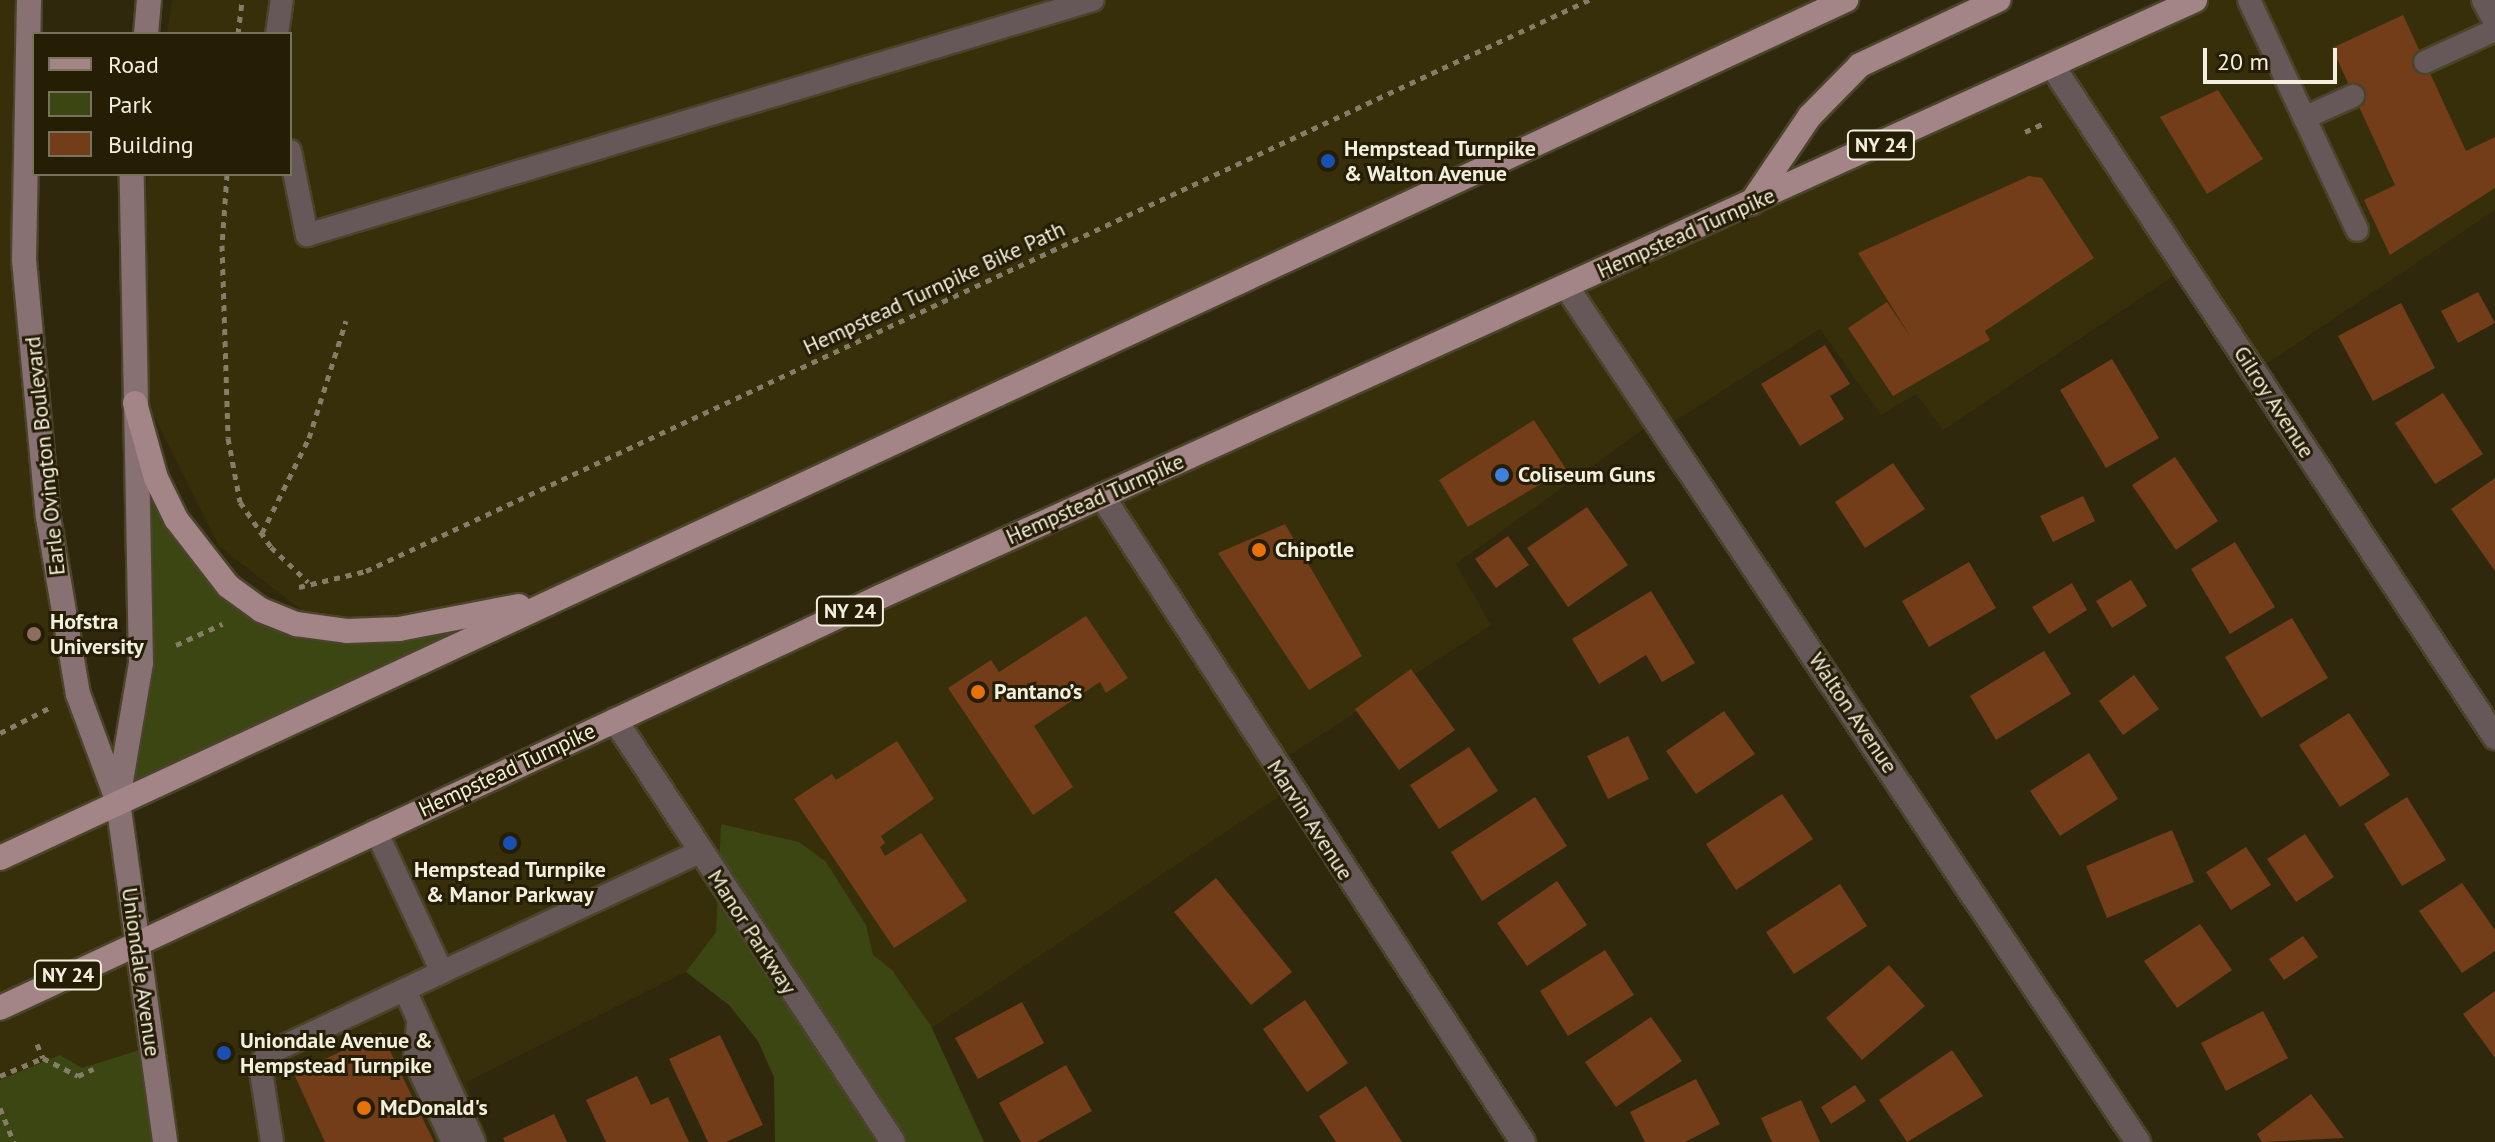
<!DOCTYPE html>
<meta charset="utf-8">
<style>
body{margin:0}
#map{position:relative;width:2495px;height:1142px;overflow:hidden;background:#2f280d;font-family:"PT Sans",sans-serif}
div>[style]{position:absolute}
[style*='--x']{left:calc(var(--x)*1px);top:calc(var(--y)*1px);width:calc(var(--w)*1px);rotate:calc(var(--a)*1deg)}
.built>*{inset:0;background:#372e0a}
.green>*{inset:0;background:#3b4612}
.building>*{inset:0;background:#733d19}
.path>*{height:5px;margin-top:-2.5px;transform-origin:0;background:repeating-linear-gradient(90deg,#847e68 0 6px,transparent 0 12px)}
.roads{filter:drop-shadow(2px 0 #4a442a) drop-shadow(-2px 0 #4a442a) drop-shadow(0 2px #4a442a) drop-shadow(0 -2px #4a442a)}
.service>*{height:22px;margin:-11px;padding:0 11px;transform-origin:11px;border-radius:11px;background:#665758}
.minor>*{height:24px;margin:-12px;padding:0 12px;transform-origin:12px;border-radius:12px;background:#665758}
.secondary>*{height:24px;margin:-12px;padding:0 12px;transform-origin:12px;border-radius:12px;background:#887173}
.primary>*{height:24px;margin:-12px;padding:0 12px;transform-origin:12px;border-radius:12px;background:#a38587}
.dots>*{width:22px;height:22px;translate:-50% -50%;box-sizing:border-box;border:4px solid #251e04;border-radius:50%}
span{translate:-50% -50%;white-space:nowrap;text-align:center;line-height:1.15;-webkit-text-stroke:6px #251e04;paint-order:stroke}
.shield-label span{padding:2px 6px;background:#251e04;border:2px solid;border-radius:6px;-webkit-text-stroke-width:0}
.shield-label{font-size:20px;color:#f3efdf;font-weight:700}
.poi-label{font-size:22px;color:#f3efdf;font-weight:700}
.left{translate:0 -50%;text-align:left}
.street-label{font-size:22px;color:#f3efdf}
.legend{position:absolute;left:32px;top:32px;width:260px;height:144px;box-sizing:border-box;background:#251e04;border:2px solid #77725c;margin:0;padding:10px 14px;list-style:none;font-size:24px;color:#f3efdf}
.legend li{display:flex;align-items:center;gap:16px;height:40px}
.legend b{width:40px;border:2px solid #77725c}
.scale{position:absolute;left:2203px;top:48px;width:134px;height:36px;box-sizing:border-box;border:4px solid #f3efdf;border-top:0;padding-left:10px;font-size:24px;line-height:28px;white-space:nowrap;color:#f3efdf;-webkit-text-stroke:6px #251e04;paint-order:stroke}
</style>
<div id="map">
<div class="built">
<div style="clip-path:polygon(0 0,17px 0,18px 268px,87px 751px,118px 802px,137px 941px,2195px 0,2495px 0,2495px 210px,2254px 372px,2185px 268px,1943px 430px,1916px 394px,1881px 415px,1820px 329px,1662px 429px,1656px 420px,1456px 564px,1491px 625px,1274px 765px,1289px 790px,852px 1081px,755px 937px,466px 1082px,490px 1142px,0 1142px)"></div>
<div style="clip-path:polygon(172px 0,1820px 0,553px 589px,404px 617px,309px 616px,219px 546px,147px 402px,144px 206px,148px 174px,290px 174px,290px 34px,167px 34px)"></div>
</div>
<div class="green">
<div style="clip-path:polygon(135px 403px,156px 478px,228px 586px,347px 631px,552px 600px,118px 802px,142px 729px)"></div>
<div style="clip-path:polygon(721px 824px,799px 842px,826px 862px,866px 925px,873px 955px,892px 970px,931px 1026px,984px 1142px,775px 1142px,774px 1077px,758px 1041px,729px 1005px,686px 972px,716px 932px)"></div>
<div style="clip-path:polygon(152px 1046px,165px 1142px,0 1142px,0 1080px,60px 1055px,82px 1068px)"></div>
</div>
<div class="building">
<div style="clip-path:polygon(2403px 15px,2466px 151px,2495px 137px,2495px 188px,2390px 255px,2364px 200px,2395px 185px,2332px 48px)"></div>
<div style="clip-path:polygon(2218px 90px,2263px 159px,2207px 194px,2160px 117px)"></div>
<div style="clip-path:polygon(2029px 176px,2042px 178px,2094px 258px,1985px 331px,1990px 340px,1893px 396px,1848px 328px,1887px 302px,1912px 339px,1858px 253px)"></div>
<div style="clip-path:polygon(2478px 292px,2495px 323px,2458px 343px,2441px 311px)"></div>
<div style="clip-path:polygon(2401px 303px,2435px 368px,2373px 401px,2338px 336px)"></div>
<div style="clip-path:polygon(1825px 345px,1850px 384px,1830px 396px,1844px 419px,1800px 446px,1761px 384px)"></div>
<div style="clip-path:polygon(2112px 359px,2159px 438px,2106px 468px,2060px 390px)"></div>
<div style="clip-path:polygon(2443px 393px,2483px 454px,2435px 484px,2395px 423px)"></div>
<div style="clip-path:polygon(1534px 420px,1566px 469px,1468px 527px,1439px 480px)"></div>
<div style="clip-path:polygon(2175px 457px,2218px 521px,2176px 550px,2132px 485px)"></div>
<div style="clip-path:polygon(1893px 463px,1925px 509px,1865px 548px,1835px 502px)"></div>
<div style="clip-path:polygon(2495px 478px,2495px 571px,2451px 509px)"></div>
<div style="clip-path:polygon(2083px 496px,2095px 521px,2053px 542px,2040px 516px)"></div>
<div style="clip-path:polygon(1587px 507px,1628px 565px,1568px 607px,1527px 548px)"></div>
<div style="clip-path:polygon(1285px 524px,1362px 656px,1309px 690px,1218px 553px)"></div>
<div style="clip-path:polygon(1508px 536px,1529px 565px,1496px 588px,1475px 559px)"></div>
<div style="clip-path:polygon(2235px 542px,2275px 607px,2230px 634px,2191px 569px)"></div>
<div style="clip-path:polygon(1969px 562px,1996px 608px,1929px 647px,1902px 601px)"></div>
<div style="clip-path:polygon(2131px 580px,2147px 606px,2112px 628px,2096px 601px)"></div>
<div style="clip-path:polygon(2072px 583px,2087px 610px,2049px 634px,2032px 607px)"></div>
<div style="clip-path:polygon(1651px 591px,1695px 663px,1662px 682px,1646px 655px,1599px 684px,1572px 639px)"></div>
<div style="clip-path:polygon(1086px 616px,1128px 678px,1106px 693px,1100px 682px,1034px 726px,1073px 787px,1033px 815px,948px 688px,991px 660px,999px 672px)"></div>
<div style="clip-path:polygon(2292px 618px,2328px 678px,2261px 718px,2225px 657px)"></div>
<div style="clip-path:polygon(2044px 651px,2071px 694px,1996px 740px,1970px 696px)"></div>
<div style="clip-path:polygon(1411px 669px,1455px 730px,1399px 770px,1355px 709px)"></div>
<div style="clip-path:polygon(2134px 675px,2159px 709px,2123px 735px,2099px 701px)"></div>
<div style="clip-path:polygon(1724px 711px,1755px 754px,1696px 794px,1666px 751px)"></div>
<div style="clip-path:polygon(2349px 713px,2390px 775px,2340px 807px,2299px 745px)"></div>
<div style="clip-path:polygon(1628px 736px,1649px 779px,1608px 799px,1587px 756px)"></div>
<div style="clip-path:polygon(897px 741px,934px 799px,881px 836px,885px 843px,880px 847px,885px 856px,921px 833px,967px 901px,894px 948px,794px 799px,832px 774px,836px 780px)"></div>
<div style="clip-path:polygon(1469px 747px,1498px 791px,1439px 829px,1410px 785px)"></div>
<div style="clip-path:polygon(2089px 753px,2118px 799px,2060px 836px,2030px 791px)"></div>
<div style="clip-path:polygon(1782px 794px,1813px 839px,1736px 890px,1706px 844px)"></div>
<div style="clip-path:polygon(1535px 797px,1567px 846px,1482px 901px,1451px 852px)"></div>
<div style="clip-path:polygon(2407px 797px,2446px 860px,2402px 886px,2364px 824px)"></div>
<div style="clip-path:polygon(2172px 830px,2194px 882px,2107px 918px,2086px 866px)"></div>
<div style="clip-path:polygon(2305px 834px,2334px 877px,2296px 902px,2267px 859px)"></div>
<div style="clip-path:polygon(2246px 847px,2271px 885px,2231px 910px,2206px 872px)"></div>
<div style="clip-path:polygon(1216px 878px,1292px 972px,1251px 1005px,1174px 912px)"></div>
<div style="clip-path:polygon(1557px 881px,1587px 925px,1527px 966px,1497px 923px)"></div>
<div style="clip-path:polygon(2462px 883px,2495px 930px,2495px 951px,2462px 973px,2419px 911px)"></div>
<div style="clip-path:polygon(1840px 884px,1867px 926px,1794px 974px,1766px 932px)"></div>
<div style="clip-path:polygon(2200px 924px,2232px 970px,2177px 1008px,2144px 961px)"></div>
<div style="clip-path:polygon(2303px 936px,2318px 957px,2284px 980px,2269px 959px)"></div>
<div style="clip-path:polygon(1605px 950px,1634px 995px,1568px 1036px,1540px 991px)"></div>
<div style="clip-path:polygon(1889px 965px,1925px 1006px,1862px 1060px,1826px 1018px)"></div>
<div style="clip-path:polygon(2495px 991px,2495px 1058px,2463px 1014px)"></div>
<div style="clip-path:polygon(1305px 1000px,1348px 1063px,1307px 1092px,1263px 1029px)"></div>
<div style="clip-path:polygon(1022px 1002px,1044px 1043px,978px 1079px,955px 1038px)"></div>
<div style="clip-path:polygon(2263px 1011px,2288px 1058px,2226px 1091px,2201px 1043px)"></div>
<div style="clip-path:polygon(1651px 1017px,1682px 1061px,1616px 1107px,1585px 1062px)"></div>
<div style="clip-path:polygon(381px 1032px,434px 1142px,325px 1142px,294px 1074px)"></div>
<div style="clip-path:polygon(720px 1035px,763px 1125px,726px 1142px,708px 1142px,669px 1059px)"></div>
<div style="clip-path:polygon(1952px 1050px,1983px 1096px,1907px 1142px,1879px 1100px)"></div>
<div style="clip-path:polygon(1066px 1065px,1092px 1111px,1037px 1142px,1021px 1142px,999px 1103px)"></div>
<div style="clip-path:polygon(637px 1076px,651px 1105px,668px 1097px,689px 1142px,606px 1142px,586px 1100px)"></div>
<div style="clip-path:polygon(1696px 1079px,1720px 1124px,1685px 1142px,1645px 1142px,1630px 1112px)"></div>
<div style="clip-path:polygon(1855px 1085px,1866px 1101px,1831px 1124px,1821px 1107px)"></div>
<div style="clip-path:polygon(1366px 1086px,1402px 1142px,1336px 1142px,1319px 1116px)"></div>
<div style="clip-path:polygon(2311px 1094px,2344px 1138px,2262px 1142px,2257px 1134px)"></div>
<div style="clip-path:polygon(1801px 1100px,1820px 1142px,1772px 1142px,1761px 1118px)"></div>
<div style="clip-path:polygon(554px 1114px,567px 1142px,505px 1142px,503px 1138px)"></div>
</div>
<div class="path">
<div style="--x:238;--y:34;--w:34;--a:-83"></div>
<div style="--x:2025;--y:132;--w:21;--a:-25"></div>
<div style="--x:227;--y:174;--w:71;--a:94"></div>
<div style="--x:222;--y:245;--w:193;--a:88.2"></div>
<div style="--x:228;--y:438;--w:65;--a:79.4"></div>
<div style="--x:240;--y:502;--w:55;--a:55.4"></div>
<div style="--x:271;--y:547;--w:51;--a:43.4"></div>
<div style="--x:262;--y:533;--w:106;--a:-63.7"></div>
<div style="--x:309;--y:438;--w:123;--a:-72.5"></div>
<div style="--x:299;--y:587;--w:69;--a:-13.4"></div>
<div style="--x:366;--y:571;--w:1350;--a:-25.03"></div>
<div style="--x:176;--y:645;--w:51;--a:-24.5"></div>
<div style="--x:0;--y:733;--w:55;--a:-27"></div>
<div style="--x:37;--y:1044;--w:15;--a:67"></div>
<div style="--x:43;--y:1058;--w:39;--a:27"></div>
<div style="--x:78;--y:1076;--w:17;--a:-25"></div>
<div style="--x:0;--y:1076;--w:47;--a:-22.7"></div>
<div style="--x:0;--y:1108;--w:37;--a:68"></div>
</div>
<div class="roads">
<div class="service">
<div style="--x:2249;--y:0;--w:254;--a:64.8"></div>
<div style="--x:2483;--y:0;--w:26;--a:62"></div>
<div style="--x:277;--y:34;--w:34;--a:-82"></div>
<div style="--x:2425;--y:62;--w:77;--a:-24.6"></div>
<div style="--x:2304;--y:118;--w:54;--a:-24.2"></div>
<div style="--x:290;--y:151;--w:86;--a:78.6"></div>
<div style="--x:307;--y:235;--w:820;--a:-16.65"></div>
<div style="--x:442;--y:972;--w:284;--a:-25"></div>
<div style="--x:405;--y:990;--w:167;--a:65.6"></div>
<div style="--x:418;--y:1024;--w:37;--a:95"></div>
<div style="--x:415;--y:1061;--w:89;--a:64.9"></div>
<div style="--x:272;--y:1142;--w:78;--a:-98.9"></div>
<div style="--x:260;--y:1065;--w:13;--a:-58"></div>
<div style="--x:267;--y:1054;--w:193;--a:-25.1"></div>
<div style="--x:442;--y:972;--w:156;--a:-115.1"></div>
</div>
<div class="minor">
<div style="--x:2053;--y:67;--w:803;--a:56.59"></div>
<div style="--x:1566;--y:286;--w:1030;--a:56.25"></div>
<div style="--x:1102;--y:496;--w:771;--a:56.91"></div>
<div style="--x:615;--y:720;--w:505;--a:56.62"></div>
</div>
<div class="secondary">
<div style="--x:29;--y:0;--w:260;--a:91.1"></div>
<div style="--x:24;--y:260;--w:258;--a:84.7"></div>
<div style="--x:48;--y:517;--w:180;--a:80.4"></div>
<div style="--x:78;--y:694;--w:115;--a:69.7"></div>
<div style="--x:118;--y:802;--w:343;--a:82.1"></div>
<div style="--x:146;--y:34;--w:34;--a:-85"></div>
<div style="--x:118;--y:799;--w:138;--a:-80.4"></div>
<div style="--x:141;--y:663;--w:489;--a:-91.1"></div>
</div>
<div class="primary">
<div style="--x:1751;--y:203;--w:105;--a:-55.9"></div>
<div style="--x:1810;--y:116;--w:71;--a:-45.6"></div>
<div style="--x:1860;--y:65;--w:153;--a:-25.2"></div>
<div style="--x:135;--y:403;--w:78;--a:74.4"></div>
<div style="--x:156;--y:478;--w:46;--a:64"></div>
<div style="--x:176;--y:519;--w:85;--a:52.2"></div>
<div style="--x:228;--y:586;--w:41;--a:36"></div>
<div style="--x:261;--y:610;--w:38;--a:22"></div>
<div style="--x:296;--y:624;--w:51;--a:7.8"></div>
<div style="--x:347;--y:631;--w:52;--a:-2.2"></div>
<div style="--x:399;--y:629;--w:122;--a:-10.9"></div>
<div style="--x:0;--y:858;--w:2036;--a:-24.93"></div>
<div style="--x:0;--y:1008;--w:973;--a:-25.04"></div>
<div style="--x:882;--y:596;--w:1442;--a:-24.41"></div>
</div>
</div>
<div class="dots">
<div style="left:1328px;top:161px;background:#1a4fb4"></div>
<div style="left:1502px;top:475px;background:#3f7fe0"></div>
<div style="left:1259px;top:550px;background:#e8710a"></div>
<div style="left:34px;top:634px;background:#8d6e63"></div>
<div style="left:978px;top:692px;background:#e8710a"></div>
<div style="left:510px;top:843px;background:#1a4fb4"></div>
<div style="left:224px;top:1053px;background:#1a4fb4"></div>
<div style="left:364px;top:1108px;background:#e8710a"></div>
</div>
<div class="shield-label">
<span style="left:1881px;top:145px">NY 24</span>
<span style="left:850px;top:611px">NY 24</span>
<span style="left:68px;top:975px">NY 24</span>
</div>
<div class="poi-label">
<span class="left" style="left:1344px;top:161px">Hempstead Turnpike<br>&amp; Walton Avenue</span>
<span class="left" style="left:1518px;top:475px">Coliseum Guns</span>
<span class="left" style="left:1275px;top:550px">Chipotle</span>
<span class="left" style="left:50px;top:634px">Hofstra<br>University</span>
<span class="left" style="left:994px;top:692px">Pantano’s</span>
<span style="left:510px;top:882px">Hempstead Turnpike<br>&amp; Manor Parkway</span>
<span class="left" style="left:240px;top:1053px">Uniondale Avenue &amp;<br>Hempstead Turnpike</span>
<span class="left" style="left:380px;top:1108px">McDonald's</span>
</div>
<div class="street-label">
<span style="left:1686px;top:233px;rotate:-24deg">Hempstead Turnpike</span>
<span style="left:934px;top:288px;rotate:-25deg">Hempstead Turnpike Bike Path</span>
<span style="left:2274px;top:402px;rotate:57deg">Gilroy Avenue</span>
<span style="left:45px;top:456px;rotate:-96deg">Earle Ovington Boulevard</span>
<span style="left:1095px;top:499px;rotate:-24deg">Hempstead Turnpike</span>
<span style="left:1853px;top:713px;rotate:56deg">Walton Avenue</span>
<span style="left:507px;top:770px;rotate:-25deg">Hempstead Turnpike</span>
<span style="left:1310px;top:820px;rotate:57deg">Marvin Avenue</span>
<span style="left:752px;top:932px;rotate:57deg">Manor Parkway</span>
<span style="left:141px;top:972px;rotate:82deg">Uniondale Avenue</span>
</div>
<ul class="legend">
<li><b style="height:10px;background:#a38587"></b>Road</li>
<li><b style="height:22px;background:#3b4612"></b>Park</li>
<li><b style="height:22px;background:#733d19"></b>Building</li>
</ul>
<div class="scale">20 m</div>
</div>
